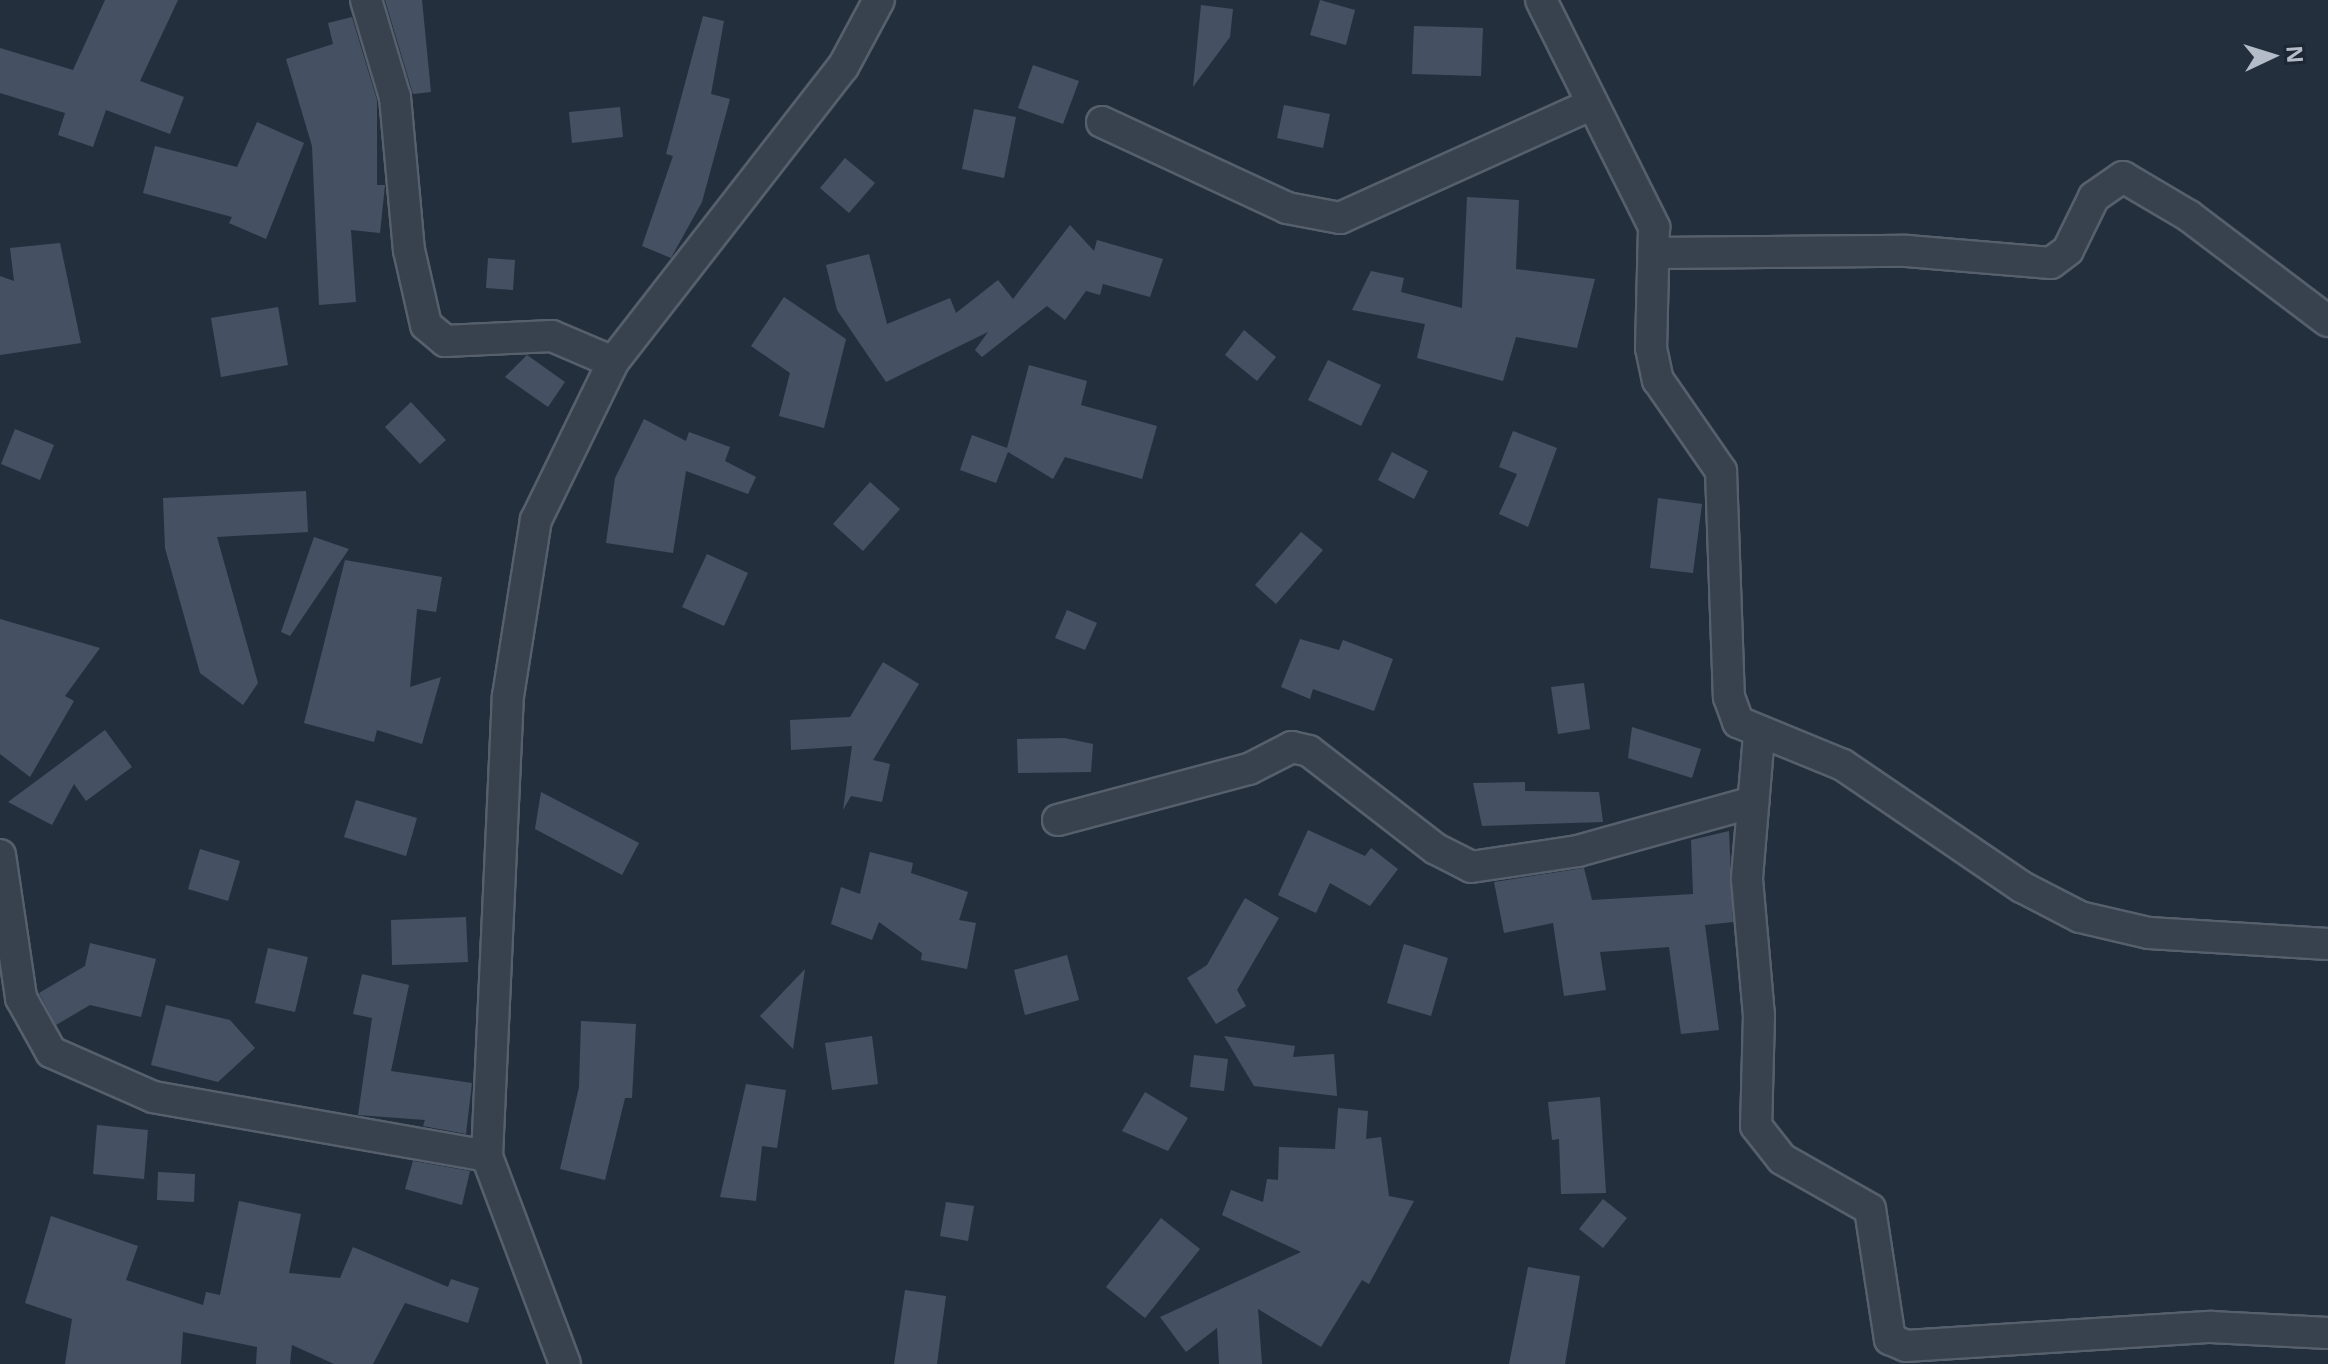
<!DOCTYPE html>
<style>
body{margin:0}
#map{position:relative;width:2328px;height:1364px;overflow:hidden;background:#242f3e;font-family:"Noto Sans",sans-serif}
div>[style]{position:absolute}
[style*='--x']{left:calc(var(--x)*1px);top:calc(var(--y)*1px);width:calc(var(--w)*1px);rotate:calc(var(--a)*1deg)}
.building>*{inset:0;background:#455162}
.roads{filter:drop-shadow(2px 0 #565f6c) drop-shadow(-2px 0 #565f6c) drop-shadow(0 2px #565f6c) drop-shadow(0 -2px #565f6c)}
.street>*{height:30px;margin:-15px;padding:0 15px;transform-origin:15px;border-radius:15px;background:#38414e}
span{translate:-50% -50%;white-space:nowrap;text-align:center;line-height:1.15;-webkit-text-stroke:6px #1d2633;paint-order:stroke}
.north{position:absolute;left:2232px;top:16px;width:80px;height:80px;-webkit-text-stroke:6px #1d2633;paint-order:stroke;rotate:86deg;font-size:22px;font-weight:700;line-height:32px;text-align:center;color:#b4bcc9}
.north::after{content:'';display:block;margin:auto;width:28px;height:36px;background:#b4bcc9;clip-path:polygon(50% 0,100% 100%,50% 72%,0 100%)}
</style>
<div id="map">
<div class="building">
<div style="clip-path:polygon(105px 0,178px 0,140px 81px,184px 97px,170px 134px,106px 110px,93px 147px,58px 135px,65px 113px,0 93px,0 48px,73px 70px)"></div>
<div style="clip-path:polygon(385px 0,422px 0,431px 92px,413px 94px)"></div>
<div style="clip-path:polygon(1320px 0,1355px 10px,1346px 45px,1310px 35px)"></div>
<div style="clip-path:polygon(1201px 5px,1233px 9px,1230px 37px,1193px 87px)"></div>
<div style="clip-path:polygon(703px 16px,724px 21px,711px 94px,730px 99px,702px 202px,671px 258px,642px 246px,673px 156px,666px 154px)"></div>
<div style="clip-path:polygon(352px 17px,377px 100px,377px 185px,385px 185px,380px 233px,351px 230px,356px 302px,319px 305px,312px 146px,286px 59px,333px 44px,328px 23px)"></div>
<div style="clip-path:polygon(1414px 26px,1483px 28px,1481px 76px,1412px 74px)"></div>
<div style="clip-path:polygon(1033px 65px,1079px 81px,1063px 124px,1018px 108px)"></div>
<div style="clip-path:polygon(1284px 105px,1330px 114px,1323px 148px,1277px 138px)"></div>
<div style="clip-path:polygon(620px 107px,623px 137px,572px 143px,569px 112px)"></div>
<div style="clip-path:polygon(974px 109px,1016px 117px,1004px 178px,962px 169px)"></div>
<div style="clip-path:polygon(257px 122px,304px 143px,266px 239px,229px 223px,232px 217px,143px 193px,155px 146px,237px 167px)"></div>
<div style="clip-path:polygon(845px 158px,875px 183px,849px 213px,820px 188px)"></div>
<div style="clip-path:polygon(1467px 197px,1519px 200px,1516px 269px,1595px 279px,1577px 348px,1516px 337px,1503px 381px,1417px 358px,1425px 324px,1352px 310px,1371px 271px,1404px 278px,1401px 292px,1462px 308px)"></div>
<div style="clip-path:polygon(1070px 225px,1094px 251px,1097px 240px,1163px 259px,1150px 297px,1103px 284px,1100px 295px,1086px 291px,1065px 320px,1047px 306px,982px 357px,975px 350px,988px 332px,886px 382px,837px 310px,826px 265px,869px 254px,887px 324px,950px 298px,956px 313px,998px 280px,1013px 299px)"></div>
<div style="clip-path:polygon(60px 243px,81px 343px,0 355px,0 276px,14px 281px,10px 248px)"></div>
<div style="clip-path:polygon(488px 258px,515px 260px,513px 290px,486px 288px)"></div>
<div style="clip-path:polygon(784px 297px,846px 339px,824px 428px,779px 416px,790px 373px,751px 346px)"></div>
<div style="clip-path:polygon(278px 307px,288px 365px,221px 377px,211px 318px)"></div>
<div style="clip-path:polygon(1244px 330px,1276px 357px,1257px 381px,1225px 355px)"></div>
<div style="clip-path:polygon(527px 355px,565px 382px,548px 407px,505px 377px)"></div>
<div style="clip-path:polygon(1328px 360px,1381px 385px,1361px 426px,1308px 400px)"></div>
<div style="clip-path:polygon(1029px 365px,1087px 381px,1081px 405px,1157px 426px,1142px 479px,1065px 457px,1053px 479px,1008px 452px,996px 483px,960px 470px,972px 435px,1007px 448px)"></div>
<div style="clip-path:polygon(411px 402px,446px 440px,420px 464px,385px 427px)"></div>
<div style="clip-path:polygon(644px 419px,686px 441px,689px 432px,730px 447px,725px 461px,756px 477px,748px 494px,686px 471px,673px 553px,606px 543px,615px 478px)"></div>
<div style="clip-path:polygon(15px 429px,54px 445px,40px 480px,1px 464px)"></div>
<div style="clip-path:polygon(1513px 431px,1557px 448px,1528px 527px,1499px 514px,1517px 474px,1499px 467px)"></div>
<div style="clip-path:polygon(1392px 452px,1428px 471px,1414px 499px,1378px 480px)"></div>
<div style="clip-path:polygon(870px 482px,900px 509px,863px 551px,833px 524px)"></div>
<div style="clip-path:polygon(306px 491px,308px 532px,217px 537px,258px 683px,243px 705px,200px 673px,165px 548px,163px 498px)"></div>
<div style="clip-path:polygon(1658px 498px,1702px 504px,1693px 573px,1650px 568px)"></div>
<div style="clip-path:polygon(1301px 532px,1323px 550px,1276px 604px,1255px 585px)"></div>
<div style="clip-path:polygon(314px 537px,349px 549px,290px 636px,281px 632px)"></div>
<div style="clip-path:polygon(707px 554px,748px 573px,724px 626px,682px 607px)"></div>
<div style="clip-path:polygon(345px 560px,442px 577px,436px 612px,417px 609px,410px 687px,441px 677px,422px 744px,377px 730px,374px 742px,304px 723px)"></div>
<div style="clip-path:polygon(1067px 610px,1097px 623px,1085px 650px,1055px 638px)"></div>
<div style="clip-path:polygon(0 619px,100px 648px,65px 696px,74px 701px,30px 777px,0 754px)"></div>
<div style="clip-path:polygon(1300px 639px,1339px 650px,1343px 640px,1393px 659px,1374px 711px,1313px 689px,1310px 699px,1281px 687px)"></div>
<div style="clip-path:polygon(883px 662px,919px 684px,873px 760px,890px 764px,882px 802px,851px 796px,843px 810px,852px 746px,791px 750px,790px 720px,850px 717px)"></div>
<div style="clip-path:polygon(1584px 683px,1590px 729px,1558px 734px,1551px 687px)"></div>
<div style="clip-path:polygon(1632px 727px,1701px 749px,1692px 778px,1628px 758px)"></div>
<div style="clip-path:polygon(105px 730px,132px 767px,86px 801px,74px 784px,52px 825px,8px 802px)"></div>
<div style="clip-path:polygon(1064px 738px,1093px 744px,1091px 772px,1018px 773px,1017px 739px)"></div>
<div style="clip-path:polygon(1525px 782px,1525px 791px,1599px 792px,1603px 822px,1482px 826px,1473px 783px)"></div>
<div style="clip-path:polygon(541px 792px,639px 843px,622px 875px,535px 829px)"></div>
<div style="clip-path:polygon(356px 800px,417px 818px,406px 856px,344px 837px)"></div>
<div style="clip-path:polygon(1308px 830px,1365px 856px,1371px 848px,1398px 869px,1370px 906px,1330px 883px,1316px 913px,1278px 895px)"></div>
<div style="clip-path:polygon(1729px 831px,1733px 922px,1705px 925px,1719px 1030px,1681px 1034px,1669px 947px,1600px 952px,1606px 990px,1564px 996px,1553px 923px,1504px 933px,1494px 882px,1584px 868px,1592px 900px,1693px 894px,1691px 840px)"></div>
<div style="clip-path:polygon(200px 849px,240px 861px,228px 901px,188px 889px)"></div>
<div style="clip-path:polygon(870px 852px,913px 863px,911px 873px,968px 892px,959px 920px,976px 923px,967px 969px,921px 960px,922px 953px,879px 922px,872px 940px,831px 924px,841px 887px,860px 894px)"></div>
<div style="clip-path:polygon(1245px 898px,1279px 918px,1237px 990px,1246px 1006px,1216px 1024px,1187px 978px,1207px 965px)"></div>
<div style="clip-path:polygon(466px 917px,468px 962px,392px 965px,391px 920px)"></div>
<div style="clip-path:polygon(90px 943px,156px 959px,141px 1017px,90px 1005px,56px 1025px,39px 993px,85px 966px)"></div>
<div style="clip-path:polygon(1404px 944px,1448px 958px,1431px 1016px,1387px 1003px)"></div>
<div style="clip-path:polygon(268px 948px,308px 957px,295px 1012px,255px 1003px)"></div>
<div style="clip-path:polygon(1067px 955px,1079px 1000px,1025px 1015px,1014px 970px)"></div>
<div style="clip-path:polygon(805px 969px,793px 1049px,760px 1016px)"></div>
<div style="clip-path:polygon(362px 974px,409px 985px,391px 1071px,472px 1083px,466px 1134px,423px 1126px,425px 1120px,358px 1115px,372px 1018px,353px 1014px)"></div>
<div style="clip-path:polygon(166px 1005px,230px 1020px,255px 1048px,218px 1082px,151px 1065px)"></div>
<div style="clip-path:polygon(581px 1021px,636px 1024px,632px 1098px,625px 1098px,605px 1180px,560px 1169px,579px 1087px)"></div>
<div style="clip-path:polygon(872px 1036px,878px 1084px,832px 1090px,825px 1043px)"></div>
<div style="clip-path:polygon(1224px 1036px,1295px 1046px,1293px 1057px,1334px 1054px,1337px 1096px,1254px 1086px)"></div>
<div style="clip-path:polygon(1194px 1055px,1228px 1059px,1224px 1091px,1190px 1087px)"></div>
<div style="clip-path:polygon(746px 1084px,786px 1090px,777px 1148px,762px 1146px,756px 1201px,720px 1197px)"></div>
<div style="clip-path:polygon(1145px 1092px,1188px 1118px,1168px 1151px,1122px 1131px)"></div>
<div style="clip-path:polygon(1600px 1097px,1606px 1193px,1561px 1194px,1559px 1139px,1552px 1140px,1548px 1102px)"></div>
<div style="clip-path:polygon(1338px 1108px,1368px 1111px,1366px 1139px,1381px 1137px,1389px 1196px,1414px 1201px,1369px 1284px,1362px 1280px,1321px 1347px,1258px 1309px,1262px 1364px,1219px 1364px,1217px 1328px,1186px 1352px,1160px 1317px,1301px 1252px,1222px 1215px,1231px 1190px,1263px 1202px,1267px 1179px,1278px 1180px,1279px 1147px,1335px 1149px)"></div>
<div style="clip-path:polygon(97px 1125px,148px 1130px,144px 1179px,93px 1174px)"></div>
<div style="clip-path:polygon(413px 1161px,470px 1171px,462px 1205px,405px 1189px)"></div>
<div style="clip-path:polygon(158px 1172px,195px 1174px,194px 1202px,157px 1200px)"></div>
<div style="clip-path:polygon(1603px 1199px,1627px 1218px,1603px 1248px,1579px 1229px)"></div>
<div style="clip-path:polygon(239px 1201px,301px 1214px,289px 1273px,340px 1278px,353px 1247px,448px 1287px,451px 1279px,479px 1288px,468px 1323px,405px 1303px,373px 1364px,334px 1364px,292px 1345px,290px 1364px,256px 1364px,257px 1347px,183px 1332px,181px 1364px,65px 1364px,72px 1319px,25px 1303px,51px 1216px,138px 1246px,126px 1280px,203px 1305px,206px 1292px,220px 1295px)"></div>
<div style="clip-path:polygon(946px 1202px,974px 1206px,968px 1241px,940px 1236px)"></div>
<div style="clip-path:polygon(1161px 1218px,1200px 1249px,1145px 1318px,1106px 1287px)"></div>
<div style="clip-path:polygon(1528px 1267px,1580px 1276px,1565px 1364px,1509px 1364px)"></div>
<div style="clip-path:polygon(905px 1290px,946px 1296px,937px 1364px,894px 1364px)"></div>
</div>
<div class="roads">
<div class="street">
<div style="--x:366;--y:0;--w:101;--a:73.4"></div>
<div style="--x:395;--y:97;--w:154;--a:84.8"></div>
<div style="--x:409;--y:250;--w:77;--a:77.2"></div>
<div style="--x:426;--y:325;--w:25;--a:40"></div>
<div style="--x:445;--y:341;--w:107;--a:-2.7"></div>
<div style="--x:552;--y:336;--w:66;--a:23.1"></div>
<div style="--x:1541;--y:0;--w:254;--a:63.5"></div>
<div style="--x:1654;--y:227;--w:121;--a:91.4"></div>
<div style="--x:1651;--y:348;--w:33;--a:78"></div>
<div style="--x:1658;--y:380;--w:111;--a:55.3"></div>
<div style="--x:1721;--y:471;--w:226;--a:88"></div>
<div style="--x:1729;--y:697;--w:27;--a:70"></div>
<div style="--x:1738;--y:722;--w:113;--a:22.3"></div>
<div style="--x:1843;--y:765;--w:217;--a:34.3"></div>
<div style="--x:2022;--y:887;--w:65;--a:27.3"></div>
<div style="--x:2080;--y:917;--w:71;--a:13.1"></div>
<div style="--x:2149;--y:933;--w:179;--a:3.5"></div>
<div style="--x:1102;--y:122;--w:204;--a:24.9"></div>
<div style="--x:1287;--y:208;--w:54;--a:10.7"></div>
<div style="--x:1340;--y:218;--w:274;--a:-24.3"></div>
<div style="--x:1655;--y:253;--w:252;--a:-0.5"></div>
<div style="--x:1907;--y:251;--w:144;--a:4.8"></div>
<div style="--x:2051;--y:263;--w:21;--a:-37"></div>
<div style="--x:2068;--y:250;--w:59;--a:-63.9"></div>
<div style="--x:2094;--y:197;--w:35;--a:-35"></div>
<div style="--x:2123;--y:177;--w:77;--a:30.6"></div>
<div style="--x:2189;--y:216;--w:174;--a:37.1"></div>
<div style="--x:1759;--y:735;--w:144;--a:94.8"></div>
<div style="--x:1747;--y:879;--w:137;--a:85"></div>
<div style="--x:1759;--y:1015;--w:111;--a:91.5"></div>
<div style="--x:1756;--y:1126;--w:42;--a:51.8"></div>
<div style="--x:1782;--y:1159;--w:101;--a:29.6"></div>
<div style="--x:1870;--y:1209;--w:132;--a:81.3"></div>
<div style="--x:1890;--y:1339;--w:17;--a:24"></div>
<div style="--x:1906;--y:1346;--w:306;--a:-3.6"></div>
<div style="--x:2211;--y:1327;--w:117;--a:2.9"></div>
<div style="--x:1058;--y:820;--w:198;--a:-15"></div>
<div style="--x:1249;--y:769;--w:48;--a:-27.1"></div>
<div style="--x:1292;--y:747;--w:17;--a:13"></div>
<div style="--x:1309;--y:751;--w:160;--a:37.7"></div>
<div style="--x:1436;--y:849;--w:39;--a:27"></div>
<div style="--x:1471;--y:867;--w:108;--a:-8.5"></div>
<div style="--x:1578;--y:851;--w:182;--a:-15.6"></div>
<div style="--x:0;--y:855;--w:145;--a:81.6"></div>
<div style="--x:21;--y:998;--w:62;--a:60.9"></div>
<div style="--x:51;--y:1052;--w:111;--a:23.8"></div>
<div style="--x:153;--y:1097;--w:339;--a:10"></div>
<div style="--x:565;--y:1364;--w:222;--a:-110.6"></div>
<div style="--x:487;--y:1156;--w:460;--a:-87.4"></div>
<div style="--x:508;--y:696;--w:178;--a:-81"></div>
<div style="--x:536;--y:520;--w:176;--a:-64"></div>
<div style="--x:613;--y:362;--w:374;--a:-52.1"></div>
<div style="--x:843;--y:67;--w:76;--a:-61.8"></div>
</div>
</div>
<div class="north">N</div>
</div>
